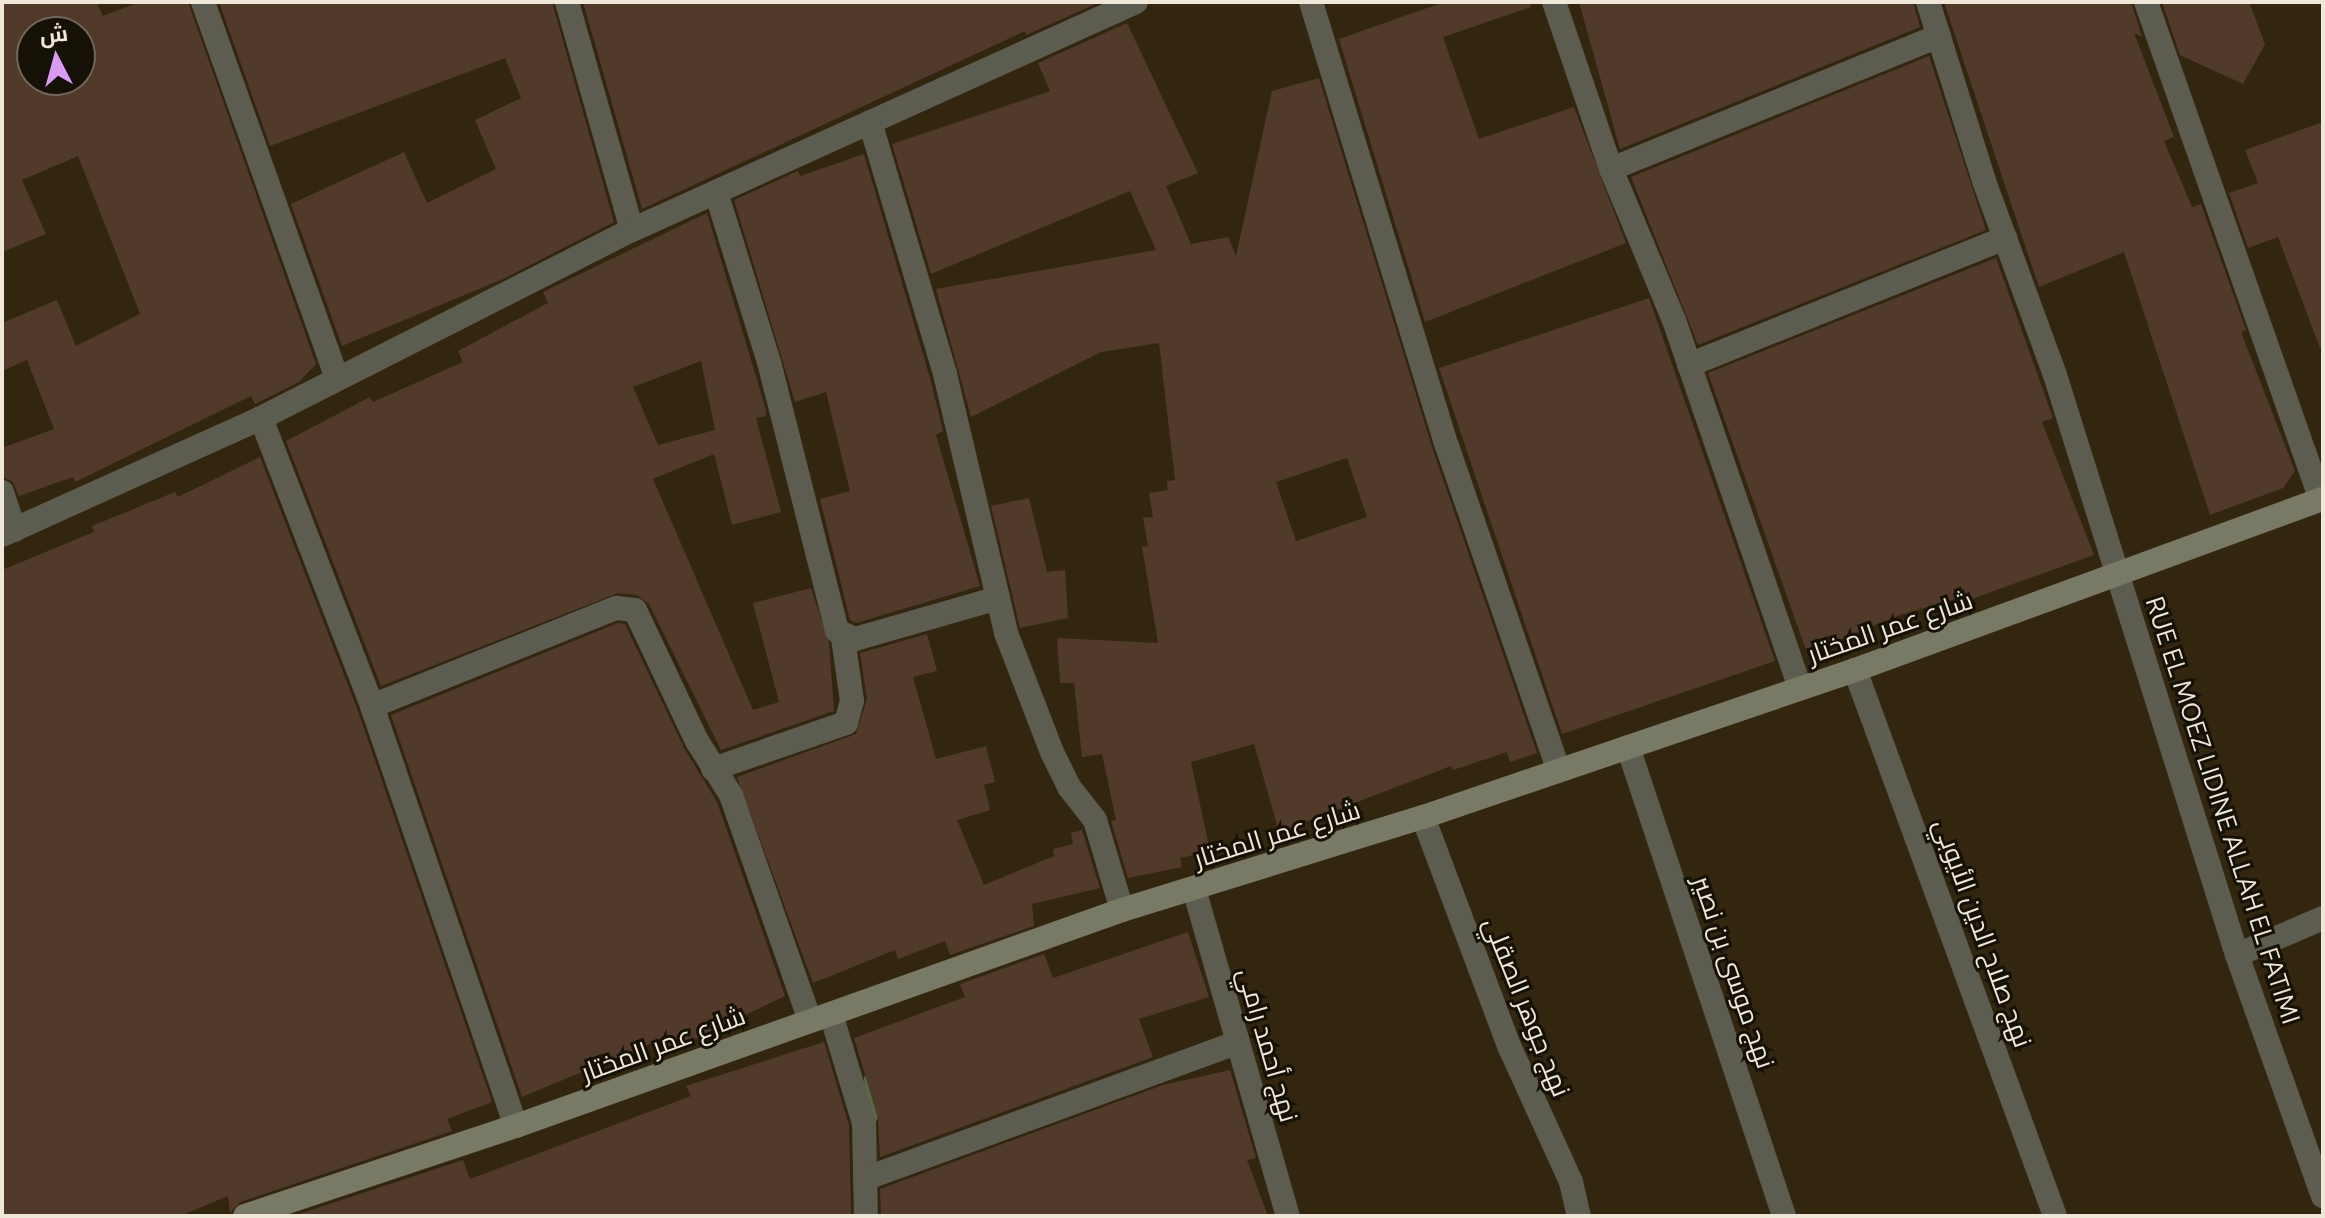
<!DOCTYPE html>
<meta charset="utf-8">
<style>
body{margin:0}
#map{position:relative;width:2325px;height:1218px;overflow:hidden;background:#32270e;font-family:Ubuntu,Cairo,sans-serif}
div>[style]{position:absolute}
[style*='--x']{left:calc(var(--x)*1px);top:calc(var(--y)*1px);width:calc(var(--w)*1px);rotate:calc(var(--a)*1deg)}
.stream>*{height:11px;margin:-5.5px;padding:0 5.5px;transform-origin:5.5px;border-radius:5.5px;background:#526e45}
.building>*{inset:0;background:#513a29}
.street>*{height:24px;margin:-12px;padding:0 12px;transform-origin:12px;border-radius:12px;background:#5c5d50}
.secondary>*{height:24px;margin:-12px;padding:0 12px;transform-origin:12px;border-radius:12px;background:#787a66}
span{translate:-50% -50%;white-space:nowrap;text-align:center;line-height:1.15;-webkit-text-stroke:6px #161106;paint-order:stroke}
.street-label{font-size:26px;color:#efe8d9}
.frame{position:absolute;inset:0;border:4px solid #efe8d9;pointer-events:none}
.north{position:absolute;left:16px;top:16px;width:80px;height:80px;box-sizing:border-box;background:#161106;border:2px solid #6d675a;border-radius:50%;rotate:354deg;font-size:22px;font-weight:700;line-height:32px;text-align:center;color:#efe8d9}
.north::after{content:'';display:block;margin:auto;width:28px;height:36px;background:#da9af6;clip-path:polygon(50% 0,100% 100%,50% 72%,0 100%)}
</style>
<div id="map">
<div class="stream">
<div style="--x:869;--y:1078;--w:39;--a:86"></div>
</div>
<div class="building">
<div style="clip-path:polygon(evenodd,2px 2px,96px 2px,103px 16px,140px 2px,188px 2px,316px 364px,299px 382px,255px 404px,251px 396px,75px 482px,73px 477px,19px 496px,13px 482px,2px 477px,2px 448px,54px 429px,27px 360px,2px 371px,2px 323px,57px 300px,76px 346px,140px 314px,78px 156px,22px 180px,46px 234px,2px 252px,2px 2px,32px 32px,80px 32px,80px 80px,32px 80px,32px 32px)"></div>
<div style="clip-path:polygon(219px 2px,552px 2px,614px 222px,503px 279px,342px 346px,291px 204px,404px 152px,427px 203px,496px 169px,475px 120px,521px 98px,505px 58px,270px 146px)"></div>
<div style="clip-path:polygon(583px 2px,1100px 2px,1026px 35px,1025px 31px,642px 209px)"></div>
<div style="clip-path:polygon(1444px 2px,1530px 2px,1531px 7px,1443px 37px,1479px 139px,1574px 107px,1626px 243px,1425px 322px,1339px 39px)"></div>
<div style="clip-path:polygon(1579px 2px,1913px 2px,1920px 27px,1620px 149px)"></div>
<div style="clip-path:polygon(1944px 2px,2131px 2px,2142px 37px,2134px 33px,2174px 137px,2164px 141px,2192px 207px,2201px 204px,2246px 330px,2241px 332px,2295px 471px,2283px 488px,2210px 515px,2124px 252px,2039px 287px)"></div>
<div style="clip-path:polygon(2162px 2px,2249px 2px,2265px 44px,2243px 84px,2180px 55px)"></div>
<div style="clip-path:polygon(evenodd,1127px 23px,1198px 173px,1166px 186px,1191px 244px,1228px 237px,1236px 256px,1272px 91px,1319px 78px,1433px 450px,1537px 753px,1510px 762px,1507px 752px,1453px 770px,1451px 766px,1279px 832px,1254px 744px,1191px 762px,1210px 851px,1180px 858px,1182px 867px,1128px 878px,1111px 821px,1116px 820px,1102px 754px,1082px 757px,1074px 683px,1060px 683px,1057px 638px,1158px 643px,1142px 547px,1148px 546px,1143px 518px,1153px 517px,1149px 493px,1168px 490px,1167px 481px,1175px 480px,1159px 343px,1101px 352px,971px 417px,936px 289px,1156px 250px,1130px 191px,931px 274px,892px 144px,1050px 91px,1038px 63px,1127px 23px,1347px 458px,1367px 517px,1296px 541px,1276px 482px,1347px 458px)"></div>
<div style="clip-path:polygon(1929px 56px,1986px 230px,1698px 345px,1631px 177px)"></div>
<div style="clip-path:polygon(2323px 122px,2323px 348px,2320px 348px,2278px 237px,2248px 248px,2229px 193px,2258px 183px,2245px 150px)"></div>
<div style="clip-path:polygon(864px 154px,930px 378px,943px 431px,936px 435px,980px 586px,856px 623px,850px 620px,820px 499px,850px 491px,826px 392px,795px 402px,734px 200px,798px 171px,800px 176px)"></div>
<div style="clip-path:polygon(evenodd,707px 213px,766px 410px,766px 416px,756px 418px,781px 512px,732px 525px,714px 454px,653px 479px,753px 710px,779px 702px,753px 603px,811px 588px,829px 643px,834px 711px,721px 750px,649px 604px,637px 595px,618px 593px,381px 686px,286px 441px,370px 397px,373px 402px,463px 362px,458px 351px,548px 303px,543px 292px,707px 213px,701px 361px,715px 430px,658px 445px,633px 387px,701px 361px)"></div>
<div style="clip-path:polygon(1996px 258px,2053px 418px,2042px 422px,2094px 555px,1963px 602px,1962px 597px,1900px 615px,1807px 653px,1708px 373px)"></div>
<div style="clip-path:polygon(1649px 298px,1775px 661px,1562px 734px,1439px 368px)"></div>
<div style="clip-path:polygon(260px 457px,358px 711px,492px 1102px,447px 1119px,452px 1131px,240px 1202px,230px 1213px,228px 1196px,180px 1216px,2px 1216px,2px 570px,94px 532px,92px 526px,175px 492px,178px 497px)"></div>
<div style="clip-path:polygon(1029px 498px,1047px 572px,1065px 570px,1068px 618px,1020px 628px,991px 506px)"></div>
<div style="clip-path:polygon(618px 623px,625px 624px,684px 748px,717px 802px,785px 996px,668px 1052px,661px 1039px,522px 1097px,391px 715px)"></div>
<div style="clip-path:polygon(927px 634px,937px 671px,913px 677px,936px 759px,986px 746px,995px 782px,984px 785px,990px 810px,957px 820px,984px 885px,1054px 856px,1053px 849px,1073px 844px,1071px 833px,1082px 830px,1100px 888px,1032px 904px,1034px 926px,950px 955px,945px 941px,898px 959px,895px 950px,813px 983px,737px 777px,856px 734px,867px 699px,860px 653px)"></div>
<div style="clip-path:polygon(1188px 932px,1209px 997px,1139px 1019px,1153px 1057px,880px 1157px,878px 1119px,854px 1038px,965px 997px,960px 984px,1044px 954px,1053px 978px)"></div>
<div style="clip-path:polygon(824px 1042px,849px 1125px,851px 1216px,293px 1216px,463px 1160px,470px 1179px,691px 1096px,686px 1086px)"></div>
<div style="clip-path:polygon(1230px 1070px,1256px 1158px,1247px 1160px,1268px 1216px,881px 1216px,880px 1189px,1163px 1085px)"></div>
</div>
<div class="street">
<div style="--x:203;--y:2;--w:399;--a:70.4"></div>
<div style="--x:567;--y:2;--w:237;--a:74.1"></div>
<div style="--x:1311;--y:2;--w:464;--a:73"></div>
<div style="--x:1447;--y:446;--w:342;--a:71"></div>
<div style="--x:1554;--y:2;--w:176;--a:71.2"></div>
<div style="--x:1611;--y:169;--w:164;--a:67.4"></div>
<div style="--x:1674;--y:320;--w:387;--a:71.1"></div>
<div style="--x:1928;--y:2;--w:188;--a:72.6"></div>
<div style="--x:1984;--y:181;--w:207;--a:69.9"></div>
<div style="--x:2055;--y:375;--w:608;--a:72.58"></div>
<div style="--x:2237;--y:955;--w:256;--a:70.4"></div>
<div style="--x:2146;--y:2;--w:528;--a:70.64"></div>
<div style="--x:870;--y:122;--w:263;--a:73.4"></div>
<div style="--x:945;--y:374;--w:266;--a:76.7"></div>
<div style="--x:1006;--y:633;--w:128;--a:68.9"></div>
<div style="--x:1052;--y:752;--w:39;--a:64"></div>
<div style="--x:1069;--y:787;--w:42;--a:51.8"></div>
<div style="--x:1095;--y:820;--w:94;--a:73.3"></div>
<div style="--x:1611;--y:169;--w:354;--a:-22.1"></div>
<div style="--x:716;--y:192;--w:178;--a:72.7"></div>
<div style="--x:769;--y:362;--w:277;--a:75.8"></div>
<div style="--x:837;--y:631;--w:20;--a:24"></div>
<div style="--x:855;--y:639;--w:149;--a:-16"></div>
<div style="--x:1689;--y:365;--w:341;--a:-21.9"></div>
<div style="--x:261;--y:418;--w:309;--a:68.9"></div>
<div style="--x:372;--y:706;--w:444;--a:71.1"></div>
<div style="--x:2;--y:492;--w:40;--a:72"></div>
<div style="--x:2;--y:535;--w:284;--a:-24.3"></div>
<div style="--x:261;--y:418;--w:416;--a:-26.9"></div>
<div style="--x:632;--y:230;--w:553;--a:-24.34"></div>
<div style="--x:1855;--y:670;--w:581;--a:69.88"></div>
<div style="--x:372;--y:706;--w:263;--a:-21.9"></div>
<div style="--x:616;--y:608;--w:19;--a:6"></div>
<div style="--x:635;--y:610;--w:145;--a:64.7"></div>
<div style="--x:697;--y:741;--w:64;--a:57.8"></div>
<div style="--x:731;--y:795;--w:239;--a:70.7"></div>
<div style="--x:1628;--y:747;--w:494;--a:71.6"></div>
<div style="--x:713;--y:769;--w:141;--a:-19.1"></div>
<div style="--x:846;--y:723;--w:23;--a:-75"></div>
<div style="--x:852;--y:701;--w:64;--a:-98.1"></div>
<div style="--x:1423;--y:817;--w:247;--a:69.4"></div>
<div style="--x:1510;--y:1048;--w:147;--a:65.5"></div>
<div style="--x:1571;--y:1182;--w:35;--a:77"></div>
<div style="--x:1194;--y:889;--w:340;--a:74"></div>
<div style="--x:2237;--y:955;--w:94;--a:-23.3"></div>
<div style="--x:831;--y:1014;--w:114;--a:73.2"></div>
<div style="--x:864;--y:1123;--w:93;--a:88.8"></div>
<div style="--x:867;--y:1178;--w:395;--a:-20.1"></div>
</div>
<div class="secondary">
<div style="--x:245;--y:1216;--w:286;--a:-18.4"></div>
<div style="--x:516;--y:1126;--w:643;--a:-19.62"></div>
<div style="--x:1122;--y:910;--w:315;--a:-17.2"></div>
<div style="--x:1423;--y:817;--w:456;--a:-18.8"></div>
<div style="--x:1855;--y:670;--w:498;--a:-20.1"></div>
</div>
<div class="street-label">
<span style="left:1890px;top:627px;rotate:-19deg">شارع عمر المختار</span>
<span style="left:2223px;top:810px;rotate:72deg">RUE EL MOEZ LIDINE ALLAH EL FATIMI</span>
<span style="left:1277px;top:834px;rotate:-17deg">شارع عمر المختار</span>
<span style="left:1983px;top:933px;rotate:70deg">نهج صلاح الدين الأيوبي</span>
<span style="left:1734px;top:972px;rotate:71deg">نهج موسى بن نصير</span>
<span style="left:1527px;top:1007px;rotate:68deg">نهج جوهر الصقلي</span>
<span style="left:663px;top:1044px;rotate:-20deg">شارع عمر المختار</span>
<span style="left:1268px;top:1045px;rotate:74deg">نهج أحمد رامي</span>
</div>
<div class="frame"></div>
<div class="north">ش</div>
</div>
